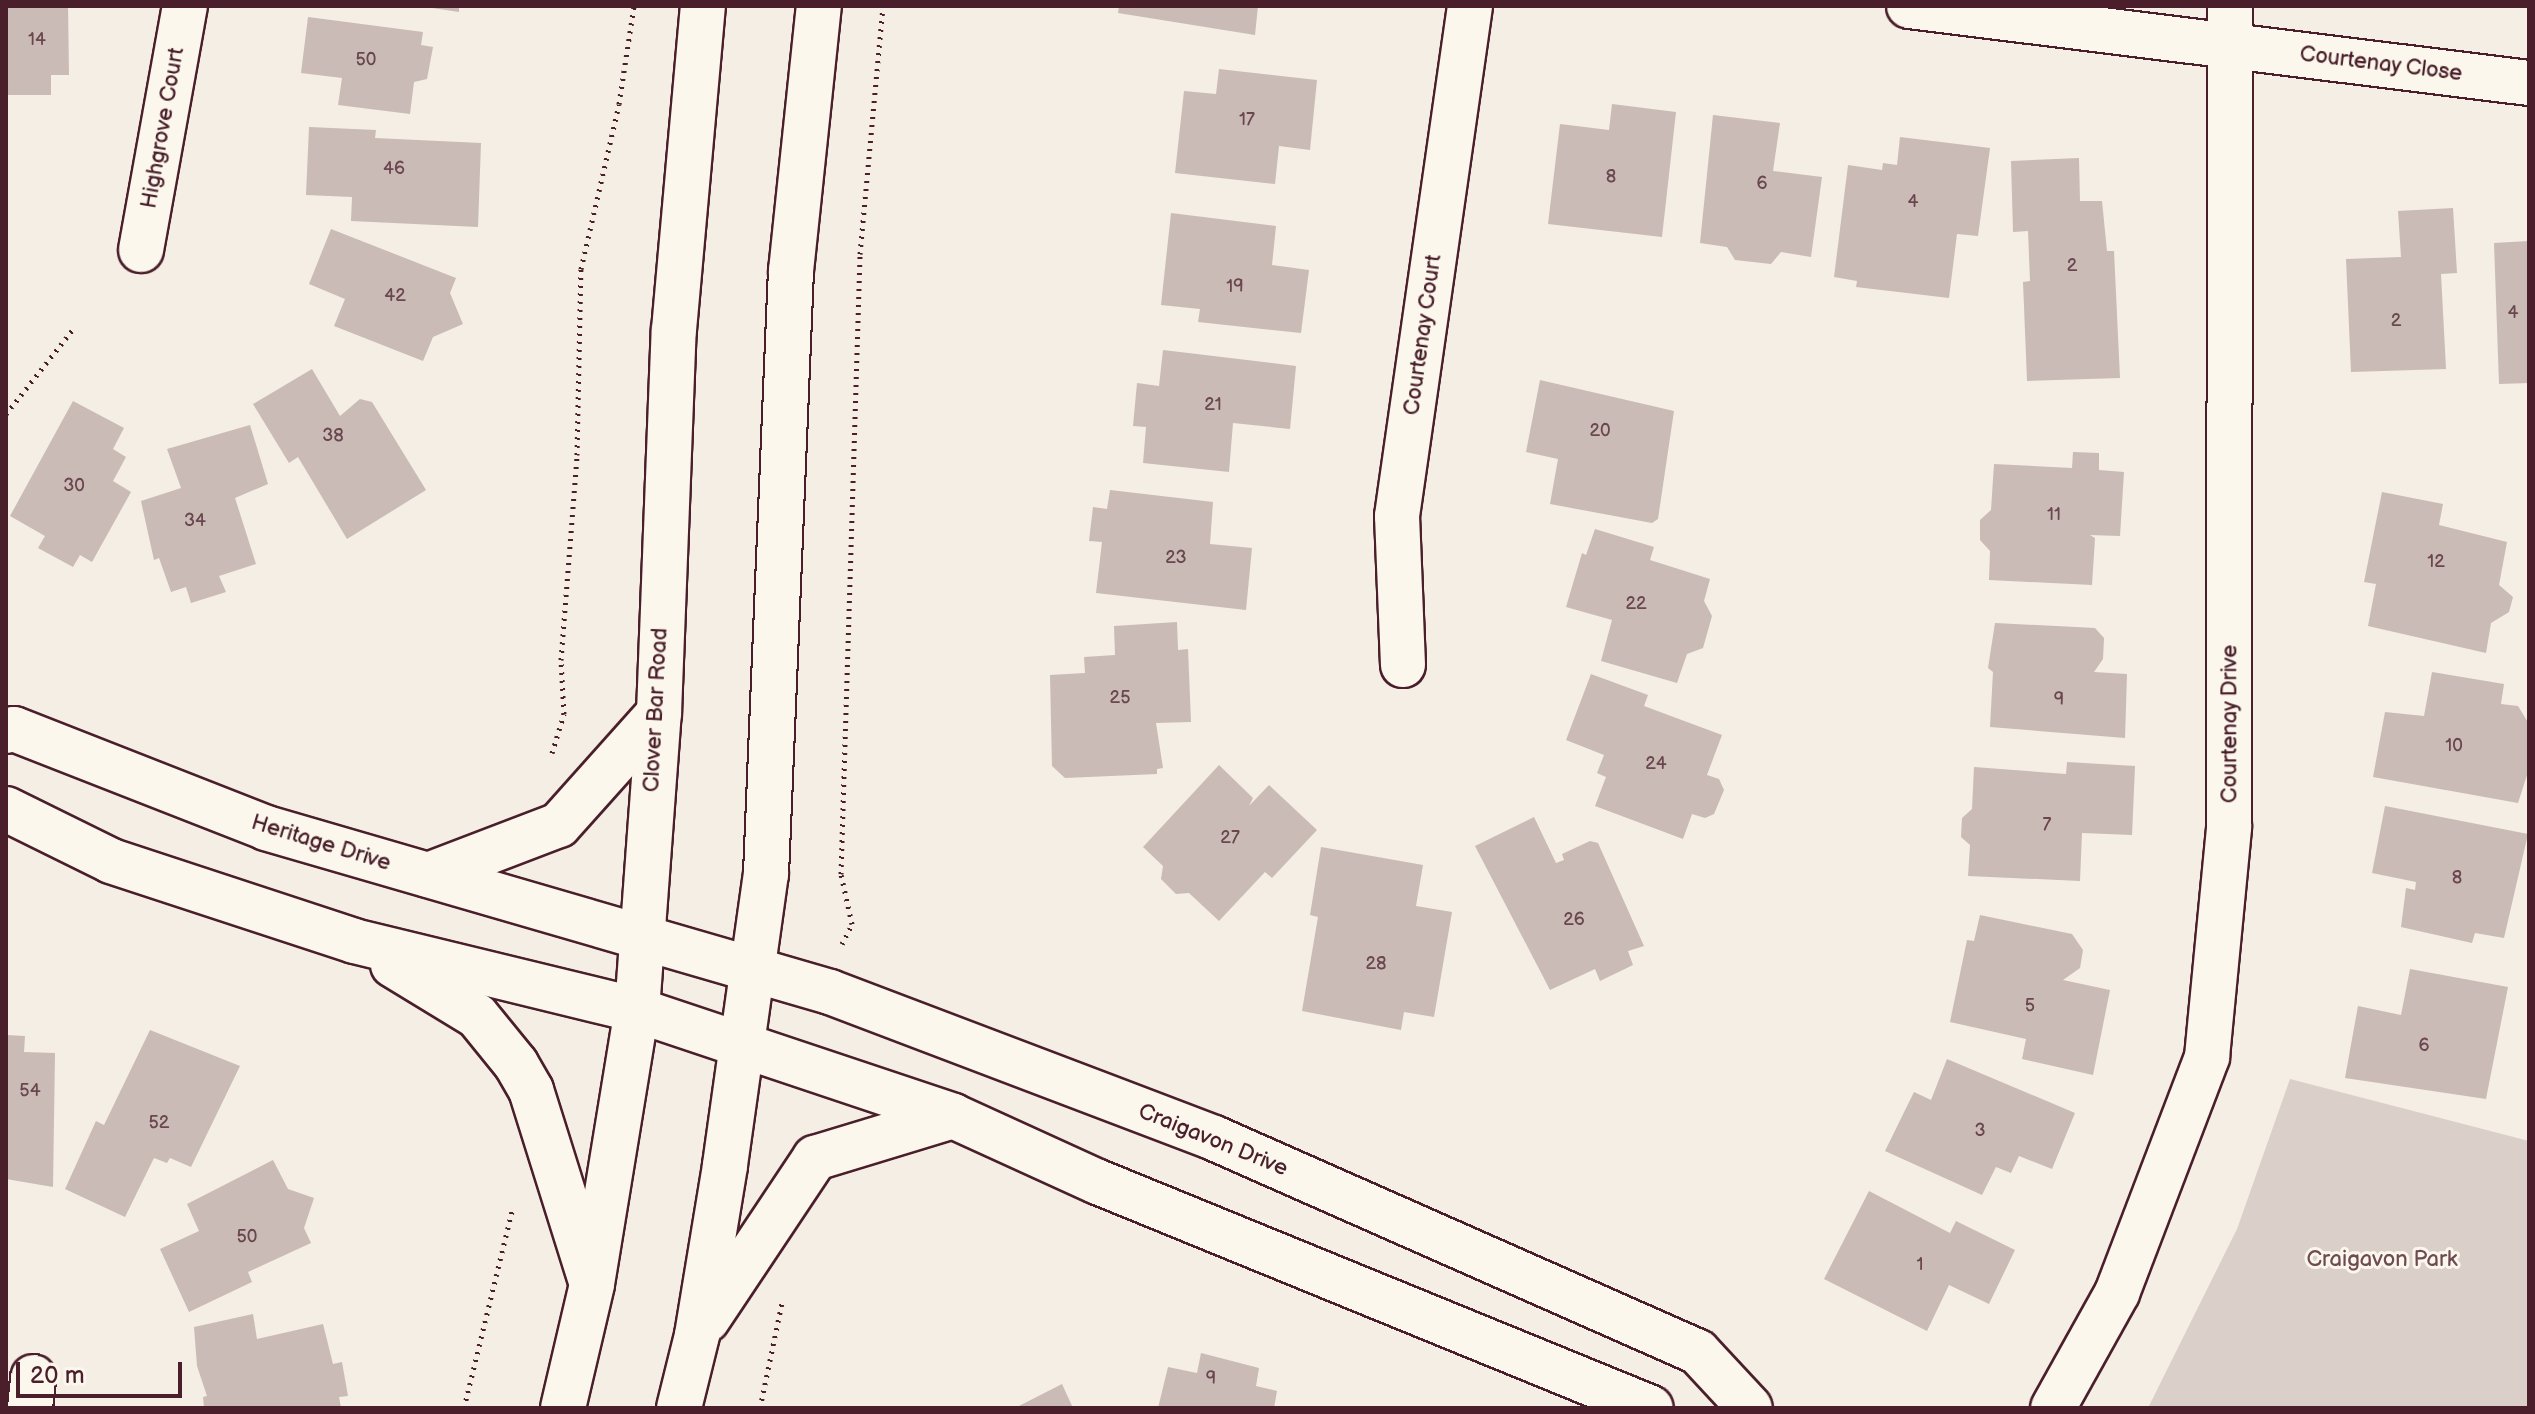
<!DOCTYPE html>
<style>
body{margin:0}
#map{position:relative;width:2535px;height:1414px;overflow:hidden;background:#f4eee4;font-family:"Balsamiq Sans",sans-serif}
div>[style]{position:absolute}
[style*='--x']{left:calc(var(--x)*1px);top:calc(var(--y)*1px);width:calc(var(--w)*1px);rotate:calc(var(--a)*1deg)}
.green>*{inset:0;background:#dbd0c9}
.building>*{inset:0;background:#cabbb6}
.path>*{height:5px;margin-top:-2.5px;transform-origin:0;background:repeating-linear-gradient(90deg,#4a1f2b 0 2px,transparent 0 8px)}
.roads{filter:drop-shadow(2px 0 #4a1f2b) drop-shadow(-2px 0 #4a1f2b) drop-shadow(0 2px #4a1f2b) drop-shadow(0 -2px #4a1f2b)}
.street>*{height:44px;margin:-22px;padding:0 22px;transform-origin:22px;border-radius:22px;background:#fbf7ec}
.secondary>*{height:44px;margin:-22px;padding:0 22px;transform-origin:22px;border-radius:22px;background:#fbf7ec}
span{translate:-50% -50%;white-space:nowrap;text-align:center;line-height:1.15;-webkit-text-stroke:6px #fbf7ec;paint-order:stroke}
.number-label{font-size:18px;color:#6a464e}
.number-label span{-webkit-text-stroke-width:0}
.street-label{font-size:22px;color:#4a1f2b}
.park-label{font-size:22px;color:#6e4b52}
.frame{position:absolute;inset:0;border:8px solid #4a1f2b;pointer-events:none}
.scale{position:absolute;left:16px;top:1362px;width:166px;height:36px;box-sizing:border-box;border:4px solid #4a1f2b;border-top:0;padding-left:10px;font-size:24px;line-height:28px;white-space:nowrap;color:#4a1f2b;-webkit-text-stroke:6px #fbf7ec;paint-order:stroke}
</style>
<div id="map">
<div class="green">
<div style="clip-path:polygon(2290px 1079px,2529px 1141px,2529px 1408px,2148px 1408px,2237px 1229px)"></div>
</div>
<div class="building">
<div style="clip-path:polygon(6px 6px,68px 6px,69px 75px,51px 75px,51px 95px,6px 95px)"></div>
<div style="clip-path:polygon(419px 6px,459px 6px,459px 12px)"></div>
<div style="clip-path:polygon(1119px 6px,1258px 6px,1255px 35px,1118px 13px)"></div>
<div style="clip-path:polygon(308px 17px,423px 32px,421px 45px,433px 47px,427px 79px,414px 82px,410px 114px,338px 105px,342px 78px,301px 73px)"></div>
<div style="clip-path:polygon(1219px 69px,1317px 80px,1310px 150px,1279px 146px,1275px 184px,1175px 173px,1184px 91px,1216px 94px)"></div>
<div style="clip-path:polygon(1612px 104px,1676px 112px,1662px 237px,1548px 224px,1560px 124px,1609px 130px)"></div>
<div style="clip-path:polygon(1713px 115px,1780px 123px,1773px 171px,1822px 177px,1811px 257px,1781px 252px,1771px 264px,1735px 260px,1727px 247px,1700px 243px)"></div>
<div style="clip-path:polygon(309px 127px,376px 130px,375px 138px,481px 143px,478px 227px,351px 221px,352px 197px,306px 195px)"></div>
<div style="clip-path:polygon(1900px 137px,1990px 148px,1978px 236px,1957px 234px,1949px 298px,1856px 287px,1857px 281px,1834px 277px,1848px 165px,1882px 170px,1883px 163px,1897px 165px)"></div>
<div style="clip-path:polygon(2079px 158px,2080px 201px,2102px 201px,2107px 251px,2114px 251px,2120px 378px,2027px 381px,2023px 282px,2030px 281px,2028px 231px,2013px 232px,2011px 161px)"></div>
<div style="clip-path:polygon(2453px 208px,2457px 273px,2441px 274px,2446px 369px,2351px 372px,2346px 259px,2401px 257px,2398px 211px)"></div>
<div style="clip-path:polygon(1171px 213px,1276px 226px,1272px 265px,1309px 270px,1301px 333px,1198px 322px,1200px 309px,1161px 305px)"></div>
<div style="clip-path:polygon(331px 229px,456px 278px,450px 293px,463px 324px,433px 337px,423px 361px,334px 326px,345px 299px,309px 284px)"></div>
<div style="clip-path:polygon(2529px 241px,2529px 383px,2499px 384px,2494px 243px)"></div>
<div style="clip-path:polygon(1163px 350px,1296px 366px,1290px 429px,1233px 423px,1229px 472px,1143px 463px,1146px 427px,1133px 426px,1137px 383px,1159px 386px)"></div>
<div style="clip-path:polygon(312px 369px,340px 416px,360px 399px,372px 402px,426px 490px,347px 539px,298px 457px,289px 463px,253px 404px)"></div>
<div style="clip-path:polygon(1540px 380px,1674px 411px,1658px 519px,1652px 523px,1550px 504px,1558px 459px,1526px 452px)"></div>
<div style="clip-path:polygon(73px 401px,124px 428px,113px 449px,126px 457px,113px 481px,131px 492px,92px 562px,80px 555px,73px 567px,38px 548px,45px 536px,10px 516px)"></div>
<div style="clip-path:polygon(250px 425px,268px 484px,235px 498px,256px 564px,219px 576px,226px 592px,191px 603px,186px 587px,171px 592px,159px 558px,154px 560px,141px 501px,181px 488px,167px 449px)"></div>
<div style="clip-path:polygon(2073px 452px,2099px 453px,2099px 470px,2124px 472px,2120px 536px,2090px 535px,2095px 538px,2092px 585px,1989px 580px,1990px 551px,1980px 540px,1980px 520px,1991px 510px,1994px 464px,2072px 468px)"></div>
<div style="clip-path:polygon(1110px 490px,1213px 502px,1210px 544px,1252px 548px,1246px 610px,1096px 593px,1102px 542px,1089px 541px,1093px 507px,1107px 509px)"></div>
<div style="clip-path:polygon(2382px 492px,2443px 504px,2439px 525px,2507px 542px,2499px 585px,2513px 597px,2509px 612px,2491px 623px,2486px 653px,2368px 626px,2376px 584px,2364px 582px)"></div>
<div style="clip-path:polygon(1595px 529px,1654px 547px,1650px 560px,1710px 579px,1704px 601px,1712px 616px,1703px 648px,1687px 654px,1677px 683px,1601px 661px,1612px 620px,1566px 607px,1582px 553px,1586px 555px)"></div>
<div style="clip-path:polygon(1177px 622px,1178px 650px,1188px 649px,1191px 722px,1156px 723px,1163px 768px,1157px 769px,1157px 774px,1065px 778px,1052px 766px,1050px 675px,1085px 673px,1084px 657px,1115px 655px,1114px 626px)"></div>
<div style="clip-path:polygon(1995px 623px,2095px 628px,2104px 638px,2103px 659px,2094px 672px,2127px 674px,2125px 738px,1990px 727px,1993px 672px,1988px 668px)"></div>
<div style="clip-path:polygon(2432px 672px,2504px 684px,2501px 704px,2518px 706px,2529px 724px,2529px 769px,2518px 803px,2373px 777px,2385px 712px,2424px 716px)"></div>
<div style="clip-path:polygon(1591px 674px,1648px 695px,1644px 706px,1722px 735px,1707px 775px,1719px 779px,1724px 790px,1714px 814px,1705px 818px,1692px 814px,1683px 839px,1595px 806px,1606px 777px,1597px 773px,1604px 755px,1566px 740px)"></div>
<div style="clip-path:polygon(2067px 762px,2135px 766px,2132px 835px,2082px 833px,2080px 881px,1968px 876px,1970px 845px,1961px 837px,1962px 818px,1972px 809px,1974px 767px,2066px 774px)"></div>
<div style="clip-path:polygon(1219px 765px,1253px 798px,1249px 806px,1269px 785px,1317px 830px,1272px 878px,1265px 872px,1219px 921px,1189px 893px,1176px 894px,1161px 879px,1163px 866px,1143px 847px)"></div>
<div style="clip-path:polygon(2385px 806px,2528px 834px,2504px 938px,2475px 933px,2472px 943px,2401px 927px,2406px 888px,2415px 890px,2416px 882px,2372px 873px)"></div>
<div style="clip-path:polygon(1534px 817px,1556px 863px,1564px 860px,1562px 854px,1590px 841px,1598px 843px,1644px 946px,1628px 951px,1633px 965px,1600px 981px,1595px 969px,1550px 990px,1475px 846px)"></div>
<div style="clip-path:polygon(1321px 847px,1423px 865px,1416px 906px,1452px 912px,1434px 1017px,1404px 1012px,1401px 1030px,1302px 1011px,1318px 917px,1310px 915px)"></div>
<div style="clip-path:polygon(1980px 915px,2072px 934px,2083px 950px,2080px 968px,2063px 980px,2110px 990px,2093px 1075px,2022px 1059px,2026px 1039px,1950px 1022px,1967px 940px,1974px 941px)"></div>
<div style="clip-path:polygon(2410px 969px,2508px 987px,2486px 1099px,2345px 1078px,2358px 1006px,2401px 1015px)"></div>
<div style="clip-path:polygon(150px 1030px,240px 1066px,191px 1167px,170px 1158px,167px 1163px,154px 1158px,125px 1217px,65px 1189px,96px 1121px,104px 1125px)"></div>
<div style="clip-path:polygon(6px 1035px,25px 1036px,24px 1052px,55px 1053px,53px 1187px,6px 1179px)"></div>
<div style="clip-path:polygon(1947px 1059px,2075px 1113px,2052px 1169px,2019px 1156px,2011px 1173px,1996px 1167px,1982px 1195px,1885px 1151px,1914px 1092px,1931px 1100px)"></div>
<div style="clip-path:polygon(273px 1160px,288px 1189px,314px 1198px,304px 1228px,311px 1243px,248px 1272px,252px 1282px,189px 1312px,160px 1249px,199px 1231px,187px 1204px)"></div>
<div style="clip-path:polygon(1869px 1191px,1950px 1233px,1956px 1221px,2015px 1250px,1989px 1304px,1949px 1285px,1927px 1331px,1824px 1279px)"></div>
<div style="clip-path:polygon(253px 1314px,257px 1339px,323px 1324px,333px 1364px,342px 1362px,348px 1396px,339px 1397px,341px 1408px,204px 1408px,203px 1397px,207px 1396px,197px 1366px,194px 1327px)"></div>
<div style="clip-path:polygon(1201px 1353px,1259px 1368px,1256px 1386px,1277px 1391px,1274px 1408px,1158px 1408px,1168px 1367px,1197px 1373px)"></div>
<div style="clip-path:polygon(1062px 1384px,1073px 1408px,1015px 1408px)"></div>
</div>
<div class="path">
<div style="--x:6;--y:414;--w:110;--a:-51.7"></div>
<div style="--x:552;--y:753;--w:41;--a:-72.9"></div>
<div style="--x:564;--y:714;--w:54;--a:-93.2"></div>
<div style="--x:561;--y:660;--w:206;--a:-85.5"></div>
<div style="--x:577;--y:455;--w:186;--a:-88.8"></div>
<div style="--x:581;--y:269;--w:169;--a:-77"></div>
<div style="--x:619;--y:104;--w:99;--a:-81.3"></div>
<div style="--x:842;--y:944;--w:22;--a:-63"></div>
<div style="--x:852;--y:924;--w:51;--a:-102.4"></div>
<div style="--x:841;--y:874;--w:620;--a:-88.24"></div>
<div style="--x:860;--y:254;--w:249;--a:-84.7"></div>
<div style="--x:464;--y:1408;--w:207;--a:-76.3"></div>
<div style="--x:760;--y:1408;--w:107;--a:-78.2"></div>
</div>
<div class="roads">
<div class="street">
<div style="--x:1909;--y:6;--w:625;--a:7.08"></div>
<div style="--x:141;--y:250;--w:248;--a:-79.8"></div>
<div style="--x:1403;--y:665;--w:149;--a:-92.3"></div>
<div style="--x:1397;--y:516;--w:515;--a:-81.85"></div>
<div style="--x:30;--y:1408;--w:31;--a:-84"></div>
<div style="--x:2053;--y:1408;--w:132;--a:-60.9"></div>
<div style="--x:2117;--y:1293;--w:253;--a:-69.1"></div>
<div style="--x:2207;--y:1057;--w:231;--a:-84.5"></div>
<div style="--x:2229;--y:827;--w:821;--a:-89.93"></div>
</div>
<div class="secondary">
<div style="--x:6;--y:731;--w:8;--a:-14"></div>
<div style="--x:14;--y:729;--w:271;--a:21.4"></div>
<div style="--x:266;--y:828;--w:587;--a:16.21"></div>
<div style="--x:830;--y:992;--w:411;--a:20.8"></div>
<div style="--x:1214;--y:1138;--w:529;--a:23.85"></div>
<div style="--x:1698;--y:1352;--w:76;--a:47.1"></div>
<div style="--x:6;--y:809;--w:117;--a:26.3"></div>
<div style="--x:111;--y:861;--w:256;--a:18.2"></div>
<div style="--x:354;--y:941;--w:291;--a:13.7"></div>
<div style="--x:637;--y:1010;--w:333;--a:18.5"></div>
<div style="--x:953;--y:1116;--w:159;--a:24.5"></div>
<div style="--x:1098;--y:1182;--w:597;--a:22.23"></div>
<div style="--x:428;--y:875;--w:140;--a:-20.9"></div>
<div style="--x:559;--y:825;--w:150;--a:-48.2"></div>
<div style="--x:393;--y:965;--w:98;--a:31.3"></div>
<div style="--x:477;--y:1016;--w:62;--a:50.9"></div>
<div style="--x:516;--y:1064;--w:30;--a:60"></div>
<div style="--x:531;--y:1090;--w:197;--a:72.6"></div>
<div style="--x:707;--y:1320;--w:195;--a:-56.3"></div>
<div style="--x:815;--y:1158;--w:144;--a:-16.9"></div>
<div style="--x:563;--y:1408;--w:127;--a:-76.8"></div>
<div style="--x:592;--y:1284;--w:278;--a:-80.7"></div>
<div style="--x:637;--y:1010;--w:298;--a:-85.8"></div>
<div style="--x:659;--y:713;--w:383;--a:-87.8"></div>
<div style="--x:674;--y:330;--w:325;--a:-84.9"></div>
<div style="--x:679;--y:1408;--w:75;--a:-76.1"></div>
<div style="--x:697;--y:1335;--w:172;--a:-80.6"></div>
<div style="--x:725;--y:1165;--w:294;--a:-82"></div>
<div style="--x:766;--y:874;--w:604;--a:-87.63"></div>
<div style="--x:791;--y:271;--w:266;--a:-84"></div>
</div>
</div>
<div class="number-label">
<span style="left:37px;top:40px">14</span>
<span style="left:366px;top:60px">50</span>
<span style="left:1247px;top:120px">17</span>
<span style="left:394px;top:169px">46</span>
<span style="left:1611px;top:177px">8</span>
<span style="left:1762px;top:184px">6</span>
<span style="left:1913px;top:202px">4</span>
<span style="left:2072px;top:266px">2</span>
<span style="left:1235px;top:287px">19</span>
<span style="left:395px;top:296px">42</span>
<span style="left:2513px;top:313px">4</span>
<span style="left:2396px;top:321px">2</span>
<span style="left:1213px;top:405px">21</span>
<span style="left:1600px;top:431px">20</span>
<span style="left:333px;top:436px">38</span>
<span style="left:74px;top:486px">30</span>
<span style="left:2054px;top:515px">11</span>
<span style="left:195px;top:521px">34</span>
<span style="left:1176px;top:558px">23</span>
<span style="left:2436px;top:562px">12</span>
<span style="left:1636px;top:604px">22</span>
<span style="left:1120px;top:698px">25</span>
<span style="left:2059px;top:700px">9</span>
<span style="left:2454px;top:746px">10</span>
<span style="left:1656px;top:764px">24</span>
<span style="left:2047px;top:825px">7</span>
<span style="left:1230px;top:838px">27</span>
<span style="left:2457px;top:878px">8</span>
<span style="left:1574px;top:920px">26</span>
<span style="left:1376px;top:964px">28</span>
<span style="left:2030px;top:1006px">5</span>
<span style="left:2424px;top:1046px">6</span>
<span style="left:30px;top:1091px">54</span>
<span style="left:159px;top:1123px">52</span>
<span style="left:1980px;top:1131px">3</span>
<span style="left:247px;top:1237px">50</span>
<span style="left:1920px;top:1265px">1</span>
<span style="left:1211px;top:1379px">9</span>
</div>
<div class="street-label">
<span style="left:2381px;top:64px;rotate:7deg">Courtenay Close</span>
<span style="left:163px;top:128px;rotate:-80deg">Highgrove Court</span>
<span style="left:1423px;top:335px;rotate:-82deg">Courtenay Court</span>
<span style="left:656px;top:710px;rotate:-87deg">Clover Bar Road</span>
<span style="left:2230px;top:724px;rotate:-90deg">Courtenay Drive</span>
<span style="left:321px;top:843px;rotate:17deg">Heritage Drive</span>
<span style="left:1213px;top:1140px;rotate:22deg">Craigavon Drive</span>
</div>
<div class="park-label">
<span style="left:2382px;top:1260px">Craigavon Park</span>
</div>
<div class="frame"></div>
<div class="scale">20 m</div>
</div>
